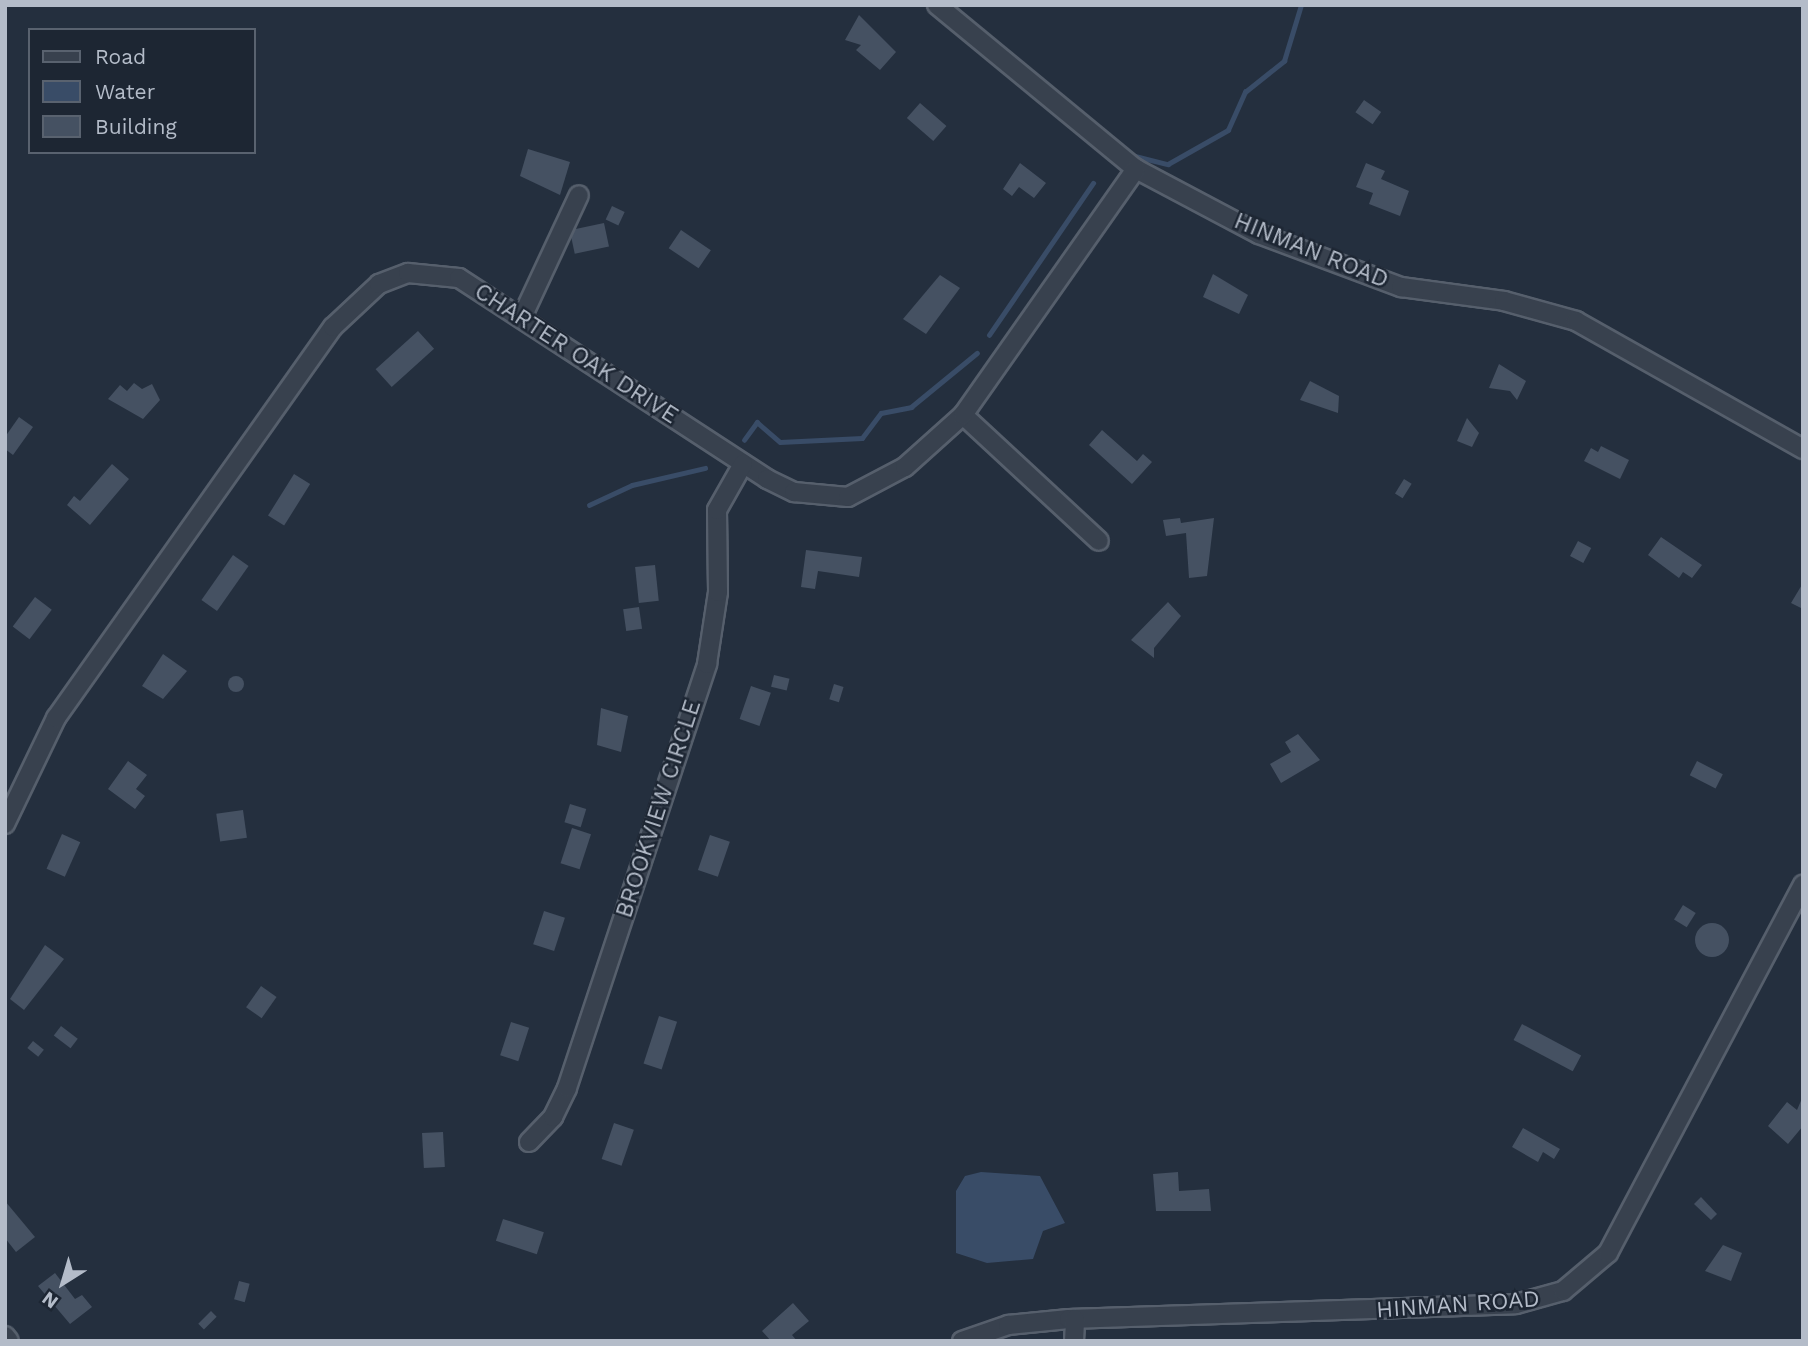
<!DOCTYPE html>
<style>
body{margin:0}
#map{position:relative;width:1808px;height:1346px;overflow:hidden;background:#242f3e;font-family:"Work Sans",sans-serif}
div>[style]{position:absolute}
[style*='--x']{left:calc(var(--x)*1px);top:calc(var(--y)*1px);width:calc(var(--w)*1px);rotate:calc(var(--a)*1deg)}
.water>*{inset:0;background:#394c67}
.stream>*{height:4.5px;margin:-2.25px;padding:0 2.25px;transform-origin:2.25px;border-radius:2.25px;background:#394c67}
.building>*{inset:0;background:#455162;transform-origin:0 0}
.round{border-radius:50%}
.roads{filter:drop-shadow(2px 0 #565f6c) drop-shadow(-2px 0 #565f6c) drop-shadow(0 2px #565f6c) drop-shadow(0 -2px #565f6c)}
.minor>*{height:18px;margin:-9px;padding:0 9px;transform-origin:9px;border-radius:9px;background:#38414e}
span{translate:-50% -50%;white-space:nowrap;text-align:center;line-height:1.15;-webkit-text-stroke:5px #1d2633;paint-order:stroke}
.street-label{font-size:23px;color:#b4bcc9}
.frame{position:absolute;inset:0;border:7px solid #b4bcc9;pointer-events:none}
.legend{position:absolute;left:28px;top:28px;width:228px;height:126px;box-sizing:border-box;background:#1d2633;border:2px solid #59626f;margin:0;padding:9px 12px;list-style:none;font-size:21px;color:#b4bcc9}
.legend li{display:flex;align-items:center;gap:14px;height:35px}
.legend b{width:35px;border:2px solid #59626f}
.north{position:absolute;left:28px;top:1248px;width:70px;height:70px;-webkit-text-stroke:5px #1d2633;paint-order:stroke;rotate:217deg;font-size:19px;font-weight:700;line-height:28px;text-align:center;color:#b4bcc9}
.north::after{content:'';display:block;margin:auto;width:24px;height:32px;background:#b4bcc9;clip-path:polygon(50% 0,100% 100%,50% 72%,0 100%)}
</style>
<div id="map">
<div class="water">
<i style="clip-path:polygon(981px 1172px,1040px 1176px,1065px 1223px,1043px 1231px,1033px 1259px,987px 1263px,956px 1253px,956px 1191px,965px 1176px)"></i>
</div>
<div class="stream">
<i style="--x:1135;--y:156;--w:34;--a:14"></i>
<i style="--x:1168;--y:164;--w:69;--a:-29.5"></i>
<i style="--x:1228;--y:130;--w:42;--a:-65.9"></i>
<i style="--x:1245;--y:92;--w:50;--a:-38.5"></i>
<i style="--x:1284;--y:61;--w:59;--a:-73.1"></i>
<i style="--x:989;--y:335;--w:184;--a:-55.6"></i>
<i style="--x:744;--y:440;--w:22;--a:-54"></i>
<i style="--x:757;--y:422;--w:30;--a:41"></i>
<i style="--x:780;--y:442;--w:82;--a:-2.8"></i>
<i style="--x:862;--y:438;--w:31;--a:-53"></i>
<i style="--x:881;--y:413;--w:31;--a:-11"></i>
<i style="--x:911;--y:407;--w:85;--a:-39.3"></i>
<i style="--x:589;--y:505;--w:47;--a:-24.9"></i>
<i style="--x:632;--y:485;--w:75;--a:-13.1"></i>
</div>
<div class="building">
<i style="clip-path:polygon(859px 15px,896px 52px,880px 70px,856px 50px,861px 45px,845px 40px)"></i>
<i style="left:1364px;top:100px;width:21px;height:15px;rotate:35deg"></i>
<i style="left:920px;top:103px;width:35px;height:20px;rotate:41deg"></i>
<i style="clip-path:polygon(528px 149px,570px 162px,560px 195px,520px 176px)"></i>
<i style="clip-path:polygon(1020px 163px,1046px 183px,1034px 198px,1019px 187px,1012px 196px,1003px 189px)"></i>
<i style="clip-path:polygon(1366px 163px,1385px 171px,1381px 179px,1409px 191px,1400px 216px,1369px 204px,1373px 193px,1356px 187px)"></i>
<i style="left:612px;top:206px;width:14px;height:15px;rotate:25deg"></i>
<i style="left:604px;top:223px;width:24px;height:35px;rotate:78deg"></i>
<i style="left:681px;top:230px;width:36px;height:22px;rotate:34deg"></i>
<i style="clip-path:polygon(1213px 274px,1248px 295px,1239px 314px,1203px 297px)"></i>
<i style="clip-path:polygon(940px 275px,960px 288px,926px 334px,903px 319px)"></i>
<i style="left:418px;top:331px;width:24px;height:57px;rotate:48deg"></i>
<i style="clip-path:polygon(1499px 364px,1526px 381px,1517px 400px,1510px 391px,1489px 388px)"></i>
<i style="clip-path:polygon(1310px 381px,1339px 396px,1338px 413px,1300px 400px)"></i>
<i style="clip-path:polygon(134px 383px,142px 389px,152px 384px,160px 400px,143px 419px,108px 399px,120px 385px,127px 391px)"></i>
<i style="clip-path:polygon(19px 417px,33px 427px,13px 455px,5px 449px,5px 437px)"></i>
<i style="clip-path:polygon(1467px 418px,1479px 433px,1472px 447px,1457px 441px)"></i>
<i style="clip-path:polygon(1102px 430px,1137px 461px,1143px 454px,1152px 462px,1132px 484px,1089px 445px)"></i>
<i style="clip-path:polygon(1601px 446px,1629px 460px,1620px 479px,1584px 461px,1591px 448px,1598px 452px)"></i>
<i style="clip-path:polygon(112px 464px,129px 479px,90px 525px,67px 505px,74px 496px,80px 501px)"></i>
<i style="left:294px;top:474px;width:19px;height:49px;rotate:32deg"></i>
<i style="left:1404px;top:479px;width:9px;height:17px;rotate:32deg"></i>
<i style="clip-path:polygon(1180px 518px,1181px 523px,1214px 518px,1207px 576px,1189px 578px,1186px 533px,1166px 536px,1163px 520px)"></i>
<i style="clip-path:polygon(1661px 537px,1702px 565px,1692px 578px,1683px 572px,1679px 578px,1648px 555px)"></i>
<i style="left:1578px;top:541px;width:15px;height:17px;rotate:28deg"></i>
<i style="clip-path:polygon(806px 550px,862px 557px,859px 577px,818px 571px,815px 589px,801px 587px)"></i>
<i style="left:233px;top:555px;width:19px;height:55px;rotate:35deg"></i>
<i style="left:655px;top:565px;width:36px;height:20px;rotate:84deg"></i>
<i style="clip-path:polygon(1803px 583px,1803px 609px,1791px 603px)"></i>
<i style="left:35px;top:597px;width:21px;height:37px;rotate:37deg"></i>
<i style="clip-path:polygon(1168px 602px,1181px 616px,1154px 648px,1154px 658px,1131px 640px)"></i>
<i style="left:639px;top:607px;width:22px;height:16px;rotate:82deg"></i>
<i style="clip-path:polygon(163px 654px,187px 671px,163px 699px,142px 686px)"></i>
<i style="left:774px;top:675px;width:16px;height:12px;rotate:14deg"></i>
<i class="round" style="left:228px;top:676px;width:16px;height:16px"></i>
<i style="left:834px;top:684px;width:10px;height:16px;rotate:17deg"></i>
<i style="left:751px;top:686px;width:21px;height:35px;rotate:19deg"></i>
<i style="clip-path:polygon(601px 708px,628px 716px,621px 752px,597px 745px)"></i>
<i style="clip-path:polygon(1298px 734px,1320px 760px,1281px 783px,1270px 764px,1291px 752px,1285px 742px)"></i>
<i style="clip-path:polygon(128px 761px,147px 775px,136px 789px,145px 796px,135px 809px,108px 789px)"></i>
<i style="left:1697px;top:761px;width:29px;height:16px;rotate:27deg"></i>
<i style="left:570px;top:804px;width:17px;height:19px;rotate:17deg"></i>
<i style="left:243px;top:810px;width:28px;height:27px;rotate:82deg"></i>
<i style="left:572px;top:828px;width:20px;height:37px;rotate:18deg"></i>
<i style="left:62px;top:834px;width:20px;height:38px;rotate:24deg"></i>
<i style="left:710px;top:835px;width:21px;height:37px;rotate:19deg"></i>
<i style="left:1683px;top:905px;width:15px;height:17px;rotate:32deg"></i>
<i style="left:544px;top:911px;width:22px;height:35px;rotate:18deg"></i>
<i class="round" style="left:1695px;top:923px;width:34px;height:34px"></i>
<i style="clip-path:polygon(45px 945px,64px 959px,24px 1010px,10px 999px)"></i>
<i style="left:261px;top:986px;width:19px;height:26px;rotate:35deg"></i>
<i style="left:659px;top:1016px;width:19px;height:50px;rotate:18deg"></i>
<i style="left:511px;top:1022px;width:19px;height:35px;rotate:18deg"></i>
<i style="left:1522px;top:1024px;width:67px;height:18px;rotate:28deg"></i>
<i style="left:61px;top:1026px;width:21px;height:12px;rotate:37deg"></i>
<i style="left:33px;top:1041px;width:14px;height:9px;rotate:39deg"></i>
<i style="clip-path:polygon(1803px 1096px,1803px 1126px,1788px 1144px,1768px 1126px,1787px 1102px,1797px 1110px)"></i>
<i style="left:614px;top:1123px;width:21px;height:38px;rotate:19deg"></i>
<i style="clip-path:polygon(1523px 1128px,1560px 1149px,1554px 1159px,1543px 1152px,1538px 1162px,1512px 1147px)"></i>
<i style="left:443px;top:1132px;width:35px;height:21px;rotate:87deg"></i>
<i style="clip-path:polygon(1178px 1172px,1179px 1191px,1209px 1189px,1211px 1211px,1156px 1211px,1153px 1174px)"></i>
<i style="clip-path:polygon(1701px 1197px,1717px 1214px,1711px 1220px,1694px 1204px)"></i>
<i style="clip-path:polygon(5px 1201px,35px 1237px,16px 1252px,5px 1238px)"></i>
<i style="left:503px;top:1219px;width:43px;height:23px;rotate:18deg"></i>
<i style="clip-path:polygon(1723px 1245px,1742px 1253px,1731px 1281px,1705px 1271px)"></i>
<i style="clip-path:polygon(55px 1273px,75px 1299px,82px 1295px,92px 1307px,70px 1324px,38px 1286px)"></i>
<i style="left:239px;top:1281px;width:11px;height:19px;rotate:15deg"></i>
<i style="clip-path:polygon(793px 1303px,809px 1321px,792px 1335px,797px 1341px,771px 1341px,762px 1331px)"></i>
<i style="left:211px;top:1311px;width:8px;height:18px;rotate:45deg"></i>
</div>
<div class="roads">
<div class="minor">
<i style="--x:937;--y:5;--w:258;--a:39.5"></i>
<i style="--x:1136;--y:169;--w:139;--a:27.9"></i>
<i style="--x:1259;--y:234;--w:152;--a:20.5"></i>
<i style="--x:1401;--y:287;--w:104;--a:7.7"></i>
<i style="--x:1504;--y:301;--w:75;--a:15.5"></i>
<i style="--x:1576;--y:321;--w:261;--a:29.4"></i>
<i style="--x:523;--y:315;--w:132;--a:-65"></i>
<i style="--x:963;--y:415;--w:185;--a:42.8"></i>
<i style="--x:5;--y:824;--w:118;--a:-64.3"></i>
<i style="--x:56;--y:718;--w:479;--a:-54.7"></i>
<i style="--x:333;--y:327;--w:63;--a:-43.1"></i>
<i style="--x:379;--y:284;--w:31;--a:-21"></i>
<i style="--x:408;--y:273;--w:51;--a:5.6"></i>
<i style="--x:459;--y:278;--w:368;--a:33.1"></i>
<i style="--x:767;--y:479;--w:30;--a:26"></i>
<i style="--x:794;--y:492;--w:54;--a:5.3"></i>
<i style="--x:848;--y:497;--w:64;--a:-27.8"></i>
<i style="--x:905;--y:467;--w:78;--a:-41.9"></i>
<i style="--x:963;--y:415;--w:301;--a:-54.9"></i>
<i style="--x:529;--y:1142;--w:35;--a:-46"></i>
<i style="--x:553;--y:1117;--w:32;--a:-64"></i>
<i style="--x:567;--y:1088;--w:447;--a:-71.7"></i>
<i style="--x:707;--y:664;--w:73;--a:-81.3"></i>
<i style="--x:718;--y:592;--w:82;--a:-90.7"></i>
<i style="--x:717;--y:510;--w:53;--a:-60.5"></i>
<i style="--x:5;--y:1336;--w:6;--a:51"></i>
<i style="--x:962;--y:1341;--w:49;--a:-19.2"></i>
<i style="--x:1008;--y:1325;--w:61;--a:-5.6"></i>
<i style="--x:1069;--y:1319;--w:447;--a:-1.9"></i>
<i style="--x:1516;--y:1304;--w:49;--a:-15.5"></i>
<i style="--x:1563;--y:1291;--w:59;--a:-40.2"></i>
<i style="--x:1608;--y:1253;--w:417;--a:-62.1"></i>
<i style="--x:1074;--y:1341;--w:22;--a:-87"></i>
</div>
</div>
<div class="street-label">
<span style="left:1311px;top:251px;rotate:22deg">HINMAN ROAD</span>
<span style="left:576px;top:354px;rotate:33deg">CHARTER OAK DRIVE</span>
<span style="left:659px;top:809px;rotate:-72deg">BROOKVIEW CIRCLE</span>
<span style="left:1458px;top:1305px;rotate:-4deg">HINMAN ROAD</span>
</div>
<div class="frame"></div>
<ul class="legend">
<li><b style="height:9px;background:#38414e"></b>Road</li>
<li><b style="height:19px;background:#394c67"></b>Water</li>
<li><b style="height:19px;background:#455162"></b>Building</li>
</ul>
<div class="north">N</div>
</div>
